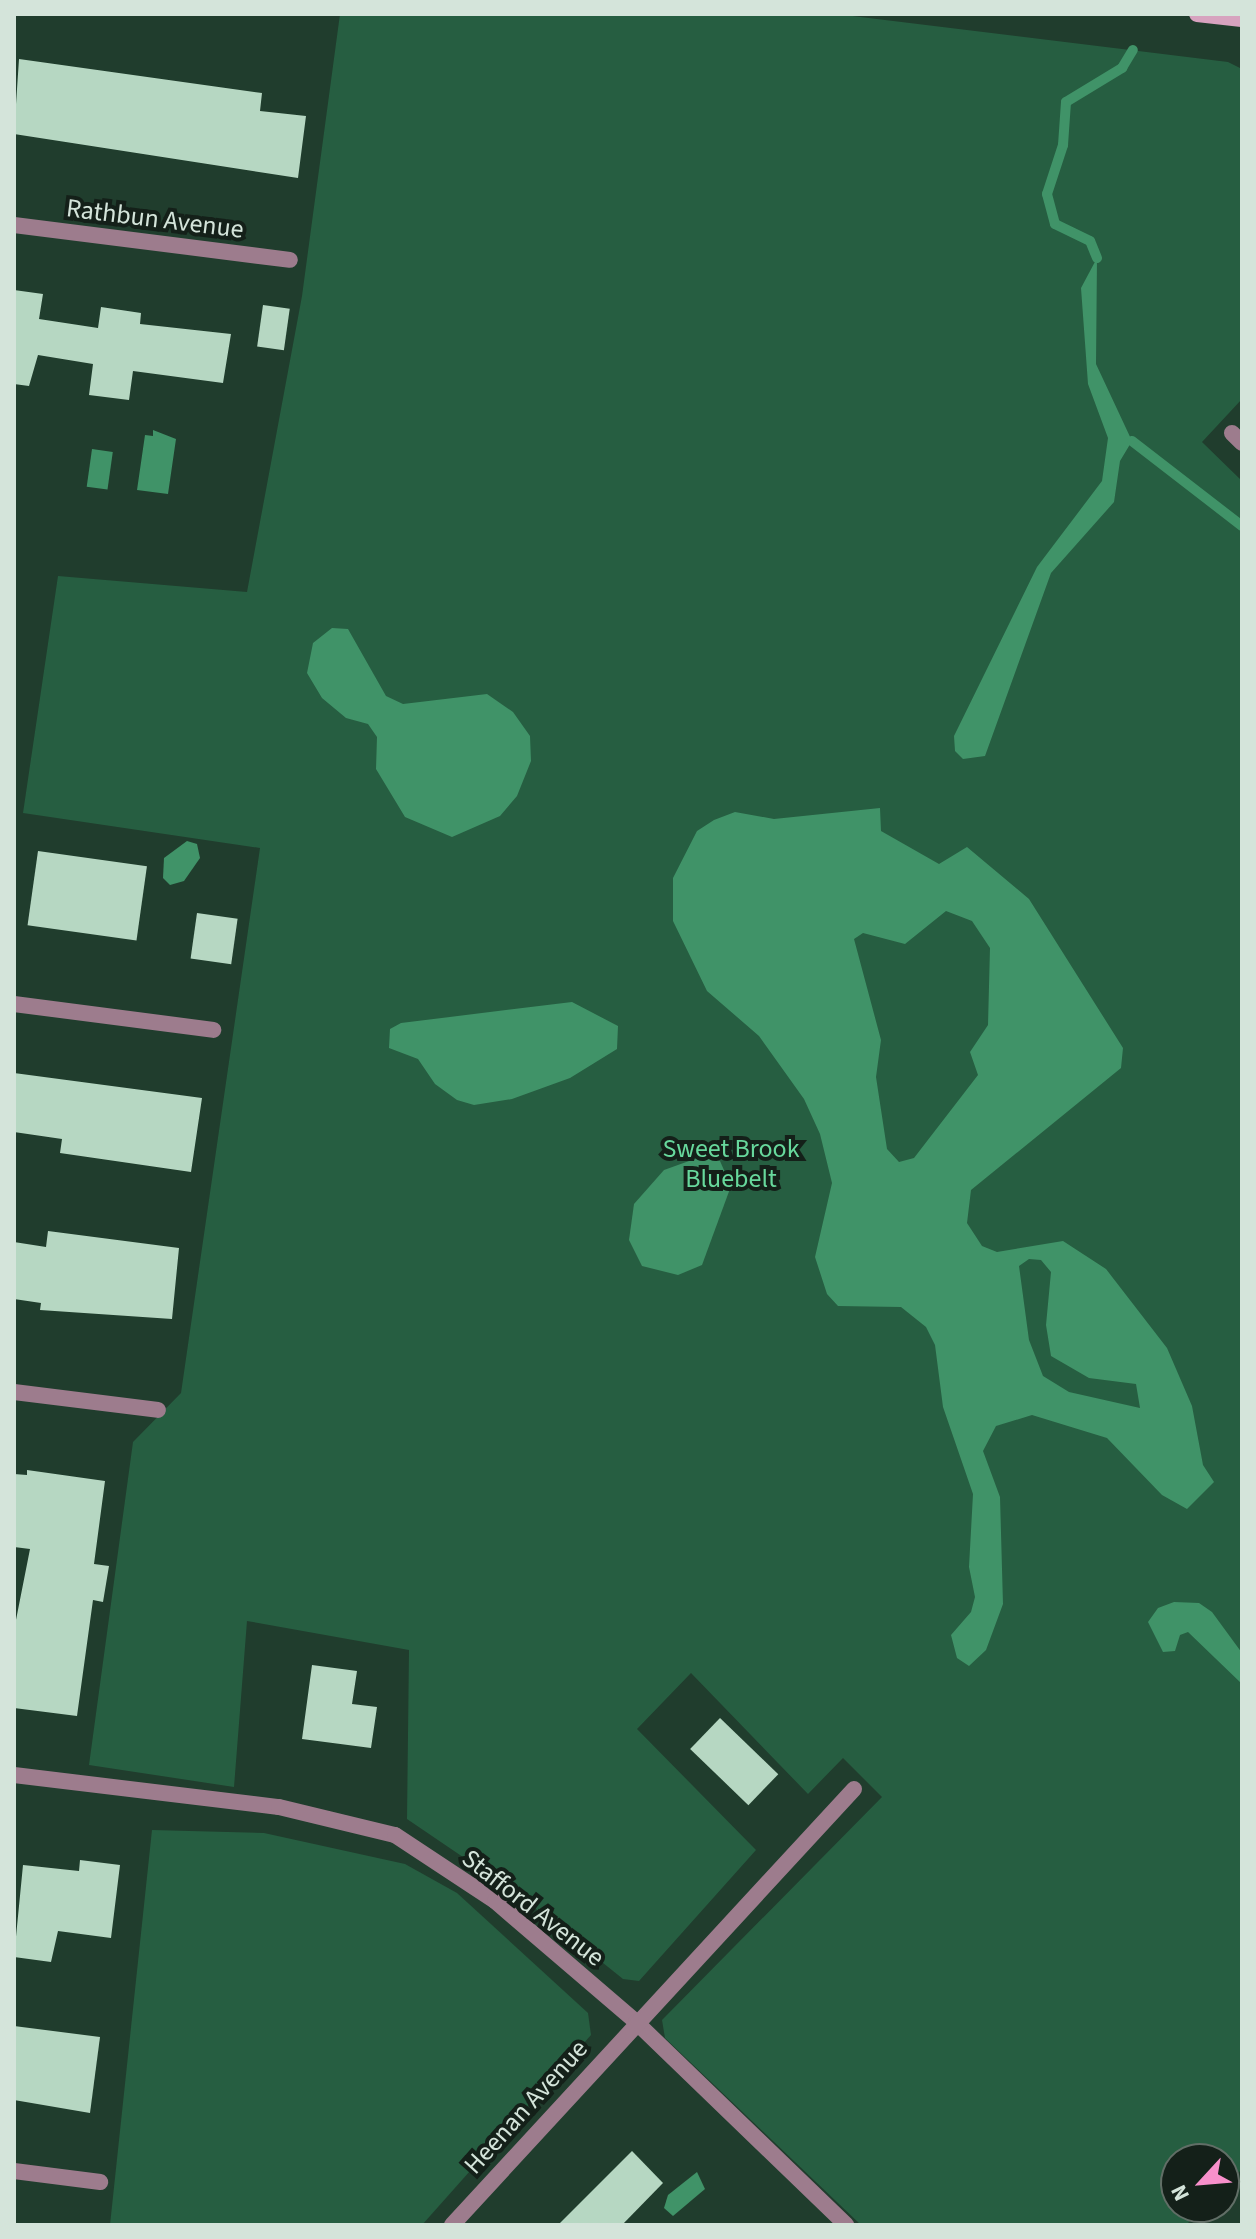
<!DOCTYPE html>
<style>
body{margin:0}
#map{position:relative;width:1256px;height:2239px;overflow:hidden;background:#203d2d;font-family:"Source Sans 3",sans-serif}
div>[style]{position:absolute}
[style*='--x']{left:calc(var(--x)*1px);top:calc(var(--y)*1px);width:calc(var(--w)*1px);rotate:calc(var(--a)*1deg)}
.green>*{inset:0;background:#265e41}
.water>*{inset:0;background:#409368;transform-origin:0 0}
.stream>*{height:10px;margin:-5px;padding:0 5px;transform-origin:5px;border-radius:5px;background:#409368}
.building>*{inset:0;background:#b6d7c2;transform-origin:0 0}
.minor>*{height:16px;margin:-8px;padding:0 8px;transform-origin:8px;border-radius:8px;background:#9d7c8d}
.secondary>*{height:16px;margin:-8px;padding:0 8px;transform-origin:8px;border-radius:8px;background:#d7a3bf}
span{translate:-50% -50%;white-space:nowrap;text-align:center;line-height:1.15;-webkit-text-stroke:8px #142019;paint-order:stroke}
.street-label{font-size:26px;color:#d4e4da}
.park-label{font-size:26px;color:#67d89c}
.frame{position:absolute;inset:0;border:16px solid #d4e4da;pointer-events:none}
.north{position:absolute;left:1160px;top:2143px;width:80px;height:80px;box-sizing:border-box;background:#142019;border:2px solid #616e66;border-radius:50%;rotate:244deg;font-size:22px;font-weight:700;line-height:32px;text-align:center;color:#d4e4da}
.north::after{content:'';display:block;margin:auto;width:28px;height:36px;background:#f890cb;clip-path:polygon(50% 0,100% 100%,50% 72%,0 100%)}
</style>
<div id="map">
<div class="green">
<i style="clip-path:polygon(340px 14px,836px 14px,1228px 62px,1242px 69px,1242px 399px,1202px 442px,1242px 481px,1242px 2169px,1224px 2187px,1224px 2159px,1176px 2159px,1176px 2207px,1204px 2207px,1186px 2225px,861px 2225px,665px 2038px,662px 2020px,882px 1797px,843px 1758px,808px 1794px,691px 1673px,637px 1729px,756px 1850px,639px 1981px,623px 1979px,516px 1893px,407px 1819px,409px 1650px,247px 1621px,234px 1787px,89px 1765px,133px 1442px,181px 1393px,260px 848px,23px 813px,58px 576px,247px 592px,302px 296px)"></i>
<i style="clip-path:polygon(152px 1830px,264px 1833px,405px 1864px,457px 1893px,588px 2013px,591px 2035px,422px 2225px,110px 2225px)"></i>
</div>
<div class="water">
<i style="clip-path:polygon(1097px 258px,1096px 364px,1132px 441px,1120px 461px,1114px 502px,1051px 573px,985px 756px,963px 759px,955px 751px,954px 736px,1037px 567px,1102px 481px,1108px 438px,1088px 384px,1081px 288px)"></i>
<i style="clip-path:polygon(153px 430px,176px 439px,168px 494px,137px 490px,145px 435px,153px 436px)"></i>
<i style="left:92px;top:449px;width:21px;height:38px;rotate:8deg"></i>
<i style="clip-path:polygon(332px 628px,348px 629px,386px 696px,403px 704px,487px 694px,513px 712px,530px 736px,531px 761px,517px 796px,500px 816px,452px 837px,405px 817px,376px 769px,377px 737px,368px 724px,346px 718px,322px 698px,307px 673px,313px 643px)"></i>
<i style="clip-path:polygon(evenodd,880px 808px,881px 831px,939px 864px,967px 847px,1029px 899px,1123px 1048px,1121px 1068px,971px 1190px,967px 1223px,982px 1246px,997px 1252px,1063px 1241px,1106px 1269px,1167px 1348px,1192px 1406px,1203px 1465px,1214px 1482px,1187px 1509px,1162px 1495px,1107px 1438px,1032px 1415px,996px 1426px,983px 1451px,1000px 1497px,1003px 1604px,986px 1650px,969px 1666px,957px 1658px,951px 1635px,971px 1612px,975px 1597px,969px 1567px,973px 1494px,943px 1407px,935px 1345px,926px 1327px,901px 1307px,838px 1306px,827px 1294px,815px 1257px,832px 1183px,820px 1134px,804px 1099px,759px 1036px,707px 991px,673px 921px,673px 878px,697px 831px,714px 820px,735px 812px,774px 819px,880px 808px,946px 911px,972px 921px,990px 948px,988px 1025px,970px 1052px,978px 1075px,914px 1158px,899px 1162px,887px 1149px,876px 1077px,881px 1040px,854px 939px,863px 933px,905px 944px,946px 911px,880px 808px,1029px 1259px,1041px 1260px,1051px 1272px,1046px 1325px,1051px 1356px,1089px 1378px,1136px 1384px,1140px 1408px,1069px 1392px,1043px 1376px,1029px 1340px,1019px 1266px,1029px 1259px)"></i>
<i style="clip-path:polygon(187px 841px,197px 844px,200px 858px,184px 881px,170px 885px,163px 878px,164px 858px)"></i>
<i style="clip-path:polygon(572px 1002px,618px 1026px,617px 1049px,570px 1078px,512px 1099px,474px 1105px,457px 1100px,435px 1084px,418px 1059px,389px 1048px,390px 1029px,401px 1023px)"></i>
<i style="clip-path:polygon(703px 1156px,720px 1161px,731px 1186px,702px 1265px,678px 1275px,642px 1266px,629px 1240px,634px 1204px,664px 1170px)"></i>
<i style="clip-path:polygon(1174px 1602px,1199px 1603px,1212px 1612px,1242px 1653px,1242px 1684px,1188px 1632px,1180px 1635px,1175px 1651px,1163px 1652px,1148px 1622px,1158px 1608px)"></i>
<i style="clip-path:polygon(697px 2172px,705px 2189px,673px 2216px,664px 2208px,668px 2195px)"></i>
</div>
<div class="stream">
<i style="--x:1097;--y:258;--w:18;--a:-112"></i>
<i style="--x:1090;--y:241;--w:39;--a:-154"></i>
<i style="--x:1055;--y:224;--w:31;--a:-105"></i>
<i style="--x:1047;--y:194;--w:52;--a:-71.9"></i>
<i style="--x:1063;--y:145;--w:43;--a:-86"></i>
<i style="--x:1066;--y:102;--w:66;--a:-31.3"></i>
<i style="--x:1122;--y:68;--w:21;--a:-59"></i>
<i style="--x:1132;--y:441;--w:139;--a:37.7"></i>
</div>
<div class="building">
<i style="clip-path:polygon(19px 59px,262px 93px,260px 111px,306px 116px,298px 178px,14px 134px)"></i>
<i style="clip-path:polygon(14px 290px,43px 294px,39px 319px,98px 328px,101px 307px,141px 313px,140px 324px,231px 334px,223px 383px,133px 371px,129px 400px,89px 395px,93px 364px,38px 355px,29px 386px,14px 384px)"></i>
<i style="left:263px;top:305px;width:27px;height:42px;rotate:8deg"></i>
<i style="left:38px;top:851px;width:110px;height:75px;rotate:8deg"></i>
<i style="left:197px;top:913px;width:41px;height:46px;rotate:8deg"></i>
<i style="clip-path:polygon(14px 1073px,202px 1098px,191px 1172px,60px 1153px,62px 1139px,14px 1132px)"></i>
<i style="clip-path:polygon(48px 1231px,179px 1248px,172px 1319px,40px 1310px,41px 1303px,14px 1299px,14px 1242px,46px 1247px)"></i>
<i style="clip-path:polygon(27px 1470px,105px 1481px,94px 1564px,109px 1566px,103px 1602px,93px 1600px,77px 1716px,14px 1708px,14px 1630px,30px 1549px,14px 1547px,14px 1474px,27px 1475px)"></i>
<i style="clip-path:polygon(312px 1665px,357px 1671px,352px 1704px,377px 1707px,371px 1748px,302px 1739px)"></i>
<i style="left:720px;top:1718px;width:81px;height:43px;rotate:44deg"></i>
<i style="clip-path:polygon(80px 1860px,120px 1865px,111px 1938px,58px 1931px,51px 1962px,14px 1957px,23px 1865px,79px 1871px)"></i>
<i style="clip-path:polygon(14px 2026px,100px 2037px,90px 2113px,14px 2100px)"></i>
<i style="clip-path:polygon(632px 2151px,663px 2183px,622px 2225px,558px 2225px)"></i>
</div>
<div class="minor">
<i style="--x:14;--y:225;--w:278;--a:7.2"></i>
<i style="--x:1232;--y:433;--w:14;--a:45"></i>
<i style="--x:14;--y:1004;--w:201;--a:7.4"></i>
<i style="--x:14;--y:1392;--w:145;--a:7.1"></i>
<i style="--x:14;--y:1775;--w:267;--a:6.9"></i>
<i style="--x:279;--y:1807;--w:119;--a:13.6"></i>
<i style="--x:395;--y:1835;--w:120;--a:33.4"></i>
<i style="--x:495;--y:1901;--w:186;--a:40.6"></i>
<i style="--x:636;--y:2022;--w:292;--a:44"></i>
<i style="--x:14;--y:2171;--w:87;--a:7.3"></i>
<i style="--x:452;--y:2225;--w:593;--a:-47.32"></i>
</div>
<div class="secondary">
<i style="--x:1197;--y:14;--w:45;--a:6.3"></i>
</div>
<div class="street-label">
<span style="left:155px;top:219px;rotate:7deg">Rathbun Avenue</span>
<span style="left:533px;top:1908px;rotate:38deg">Stafford Avenue</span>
<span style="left:526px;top:2107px;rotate:-48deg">Heenan Avenue</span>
</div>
<div class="park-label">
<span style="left:731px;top:1164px">Sweet Brook<br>Bluebelt</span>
</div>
<div class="frame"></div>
<div class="north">N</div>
</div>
